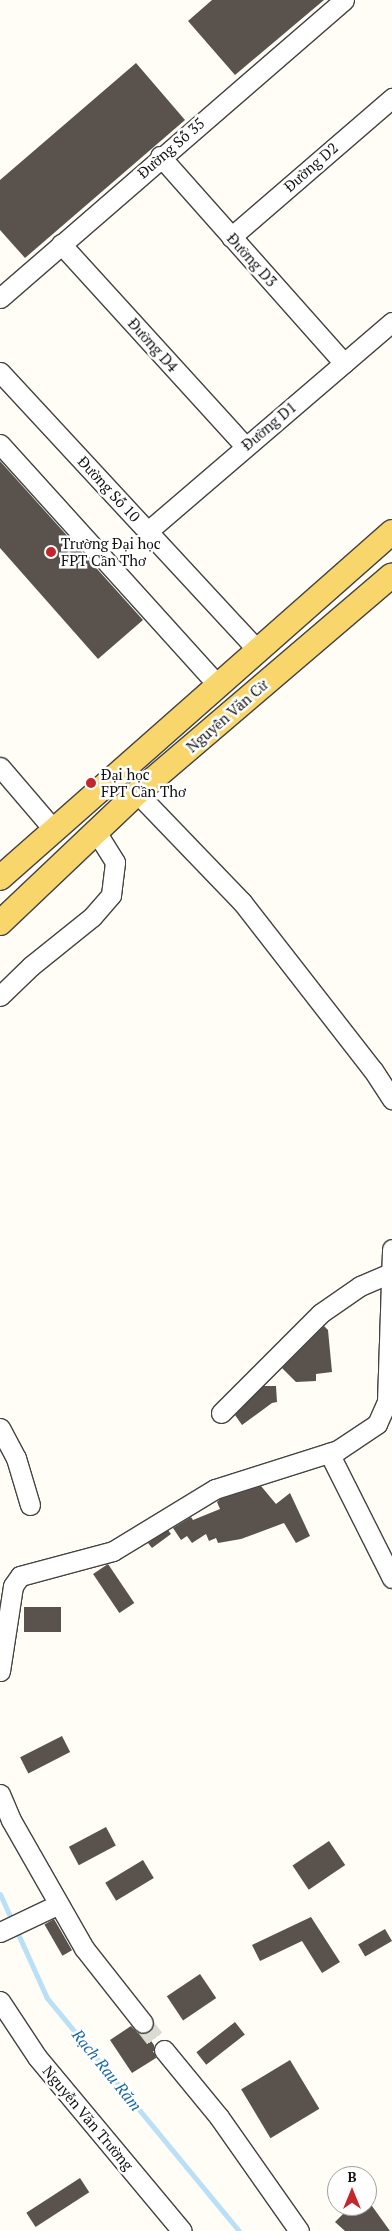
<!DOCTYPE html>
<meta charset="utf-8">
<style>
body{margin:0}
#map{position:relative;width:392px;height:2231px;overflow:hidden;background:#fffdf5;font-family:"PT Serif",serif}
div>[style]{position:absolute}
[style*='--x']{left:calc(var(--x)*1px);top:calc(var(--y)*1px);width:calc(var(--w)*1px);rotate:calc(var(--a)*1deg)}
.stream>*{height:5px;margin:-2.5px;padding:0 2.5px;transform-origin:2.5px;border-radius:2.5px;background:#b9e0f7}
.building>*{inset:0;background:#5a524d;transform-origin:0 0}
.minor-tunnel>*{height:19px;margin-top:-9.5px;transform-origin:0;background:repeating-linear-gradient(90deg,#dbdad3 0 19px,transparent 0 28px)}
.roads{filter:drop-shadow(1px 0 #444) drop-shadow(-1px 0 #444) drop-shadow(0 1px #444) drop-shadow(0 -1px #444)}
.minor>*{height:19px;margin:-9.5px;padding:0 9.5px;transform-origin:9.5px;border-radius:9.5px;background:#fff}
.major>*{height:24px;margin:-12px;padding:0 12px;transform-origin:12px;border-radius:12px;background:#f9d66b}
.dots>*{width:14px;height:14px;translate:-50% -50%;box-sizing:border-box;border:2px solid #fff;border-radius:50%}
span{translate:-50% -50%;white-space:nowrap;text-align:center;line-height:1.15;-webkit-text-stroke:5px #fff;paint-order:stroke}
.street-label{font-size:15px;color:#111}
.poi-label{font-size:15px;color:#111}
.left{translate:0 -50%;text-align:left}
.water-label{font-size:16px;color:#1768a6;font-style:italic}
.north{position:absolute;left:327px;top:2166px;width:50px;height:50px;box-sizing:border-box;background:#fff;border:1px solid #a0a0a0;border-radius:50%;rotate:0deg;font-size:14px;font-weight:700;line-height:20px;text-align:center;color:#111}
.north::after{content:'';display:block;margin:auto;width:18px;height:22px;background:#c4262e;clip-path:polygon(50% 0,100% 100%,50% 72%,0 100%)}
</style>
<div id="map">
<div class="stream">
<i style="--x:0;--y:1894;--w:114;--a:65.7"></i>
<i style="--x:47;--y:1998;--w:302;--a:50.5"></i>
</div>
<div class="building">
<i style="clip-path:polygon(212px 0,324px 0,235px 75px,188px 21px)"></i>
<i style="clip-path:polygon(136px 63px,185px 120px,25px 258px,0 230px,0 180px)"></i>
<i style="clip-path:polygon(0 461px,143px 620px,98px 659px,0 548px)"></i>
<i style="clip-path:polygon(324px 1326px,328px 1330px,332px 1372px,316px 1374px,316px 1381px,296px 1382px,282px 1368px)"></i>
<i style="clip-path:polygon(263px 1386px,276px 1386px,277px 1402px,272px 1403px,242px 1425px,235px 1415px)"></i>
<i style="clip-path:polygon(261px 1486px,276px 1504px,290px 1493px,310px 1536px,296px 1543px,284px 1523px,241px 1539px,218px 1543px,216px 1538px,209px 1541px,206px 1534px,192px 1543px,187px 1536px,181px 1540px,173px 1528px,191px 1517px,193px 1520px,220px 1509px,217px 1502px,220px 1499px)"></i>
<i style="clip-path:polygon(168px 1530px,171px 1534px,152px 1548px,148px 1543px)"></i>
<i style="left:108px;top:1564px;width:47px;height:18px;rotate:56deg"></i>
<i style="left:24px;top:1607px;width:37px;height:25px"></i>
<i style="left:62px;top:1736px;width:18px;height:47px;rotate:63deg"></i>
<i style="left:106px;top:1827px;width:21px;height:42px;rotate:62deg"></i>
<i style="left:329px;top:1841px;width:29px;height:44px;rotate:56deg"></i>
<i style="left:143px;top:1860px;width:21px;height:44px;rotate:59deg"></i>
<i style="clip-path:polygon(311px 1917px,340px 1962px,322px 1973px,302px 1941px,260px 1961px,252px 1945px)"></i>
<i style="left:54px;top:1919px;width:36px;height:11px;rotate:60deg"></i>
<i style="left:385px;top:1929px;width:14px;height:31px;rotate:60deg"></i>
<i style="left:200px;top:1974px;width:29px;height:40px;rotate:56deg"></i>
<i style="left:235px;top:2022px;width:16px;height:49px;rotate:52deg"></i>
<i style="clip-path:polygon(131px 2026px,138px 2033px,146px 2034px,154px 2045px,156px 2058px,132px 2073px,110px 2040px)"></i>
<i style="left:290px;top:2060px;width:57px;height:57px;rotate:59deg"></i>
<i style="left:80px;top:2178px;width:17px;height:64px;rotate:57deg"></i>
<i style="clip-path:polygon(351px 2206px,372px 2206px,390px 2231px,345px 2231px,335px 2222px)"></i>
</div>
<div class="minor-tunnel">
<i style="--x:143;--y:2023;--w:34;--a:52"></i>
</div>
<div class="roads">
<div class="minor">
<i style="--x:160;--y:156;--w:277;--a:48.4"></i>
<i style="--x:231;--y:237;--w:213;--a:-40.8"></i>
<i style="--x:61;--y:244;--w:273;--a:47.7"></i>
<i style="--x:0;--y:298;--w:455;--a:-40.9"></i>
<i style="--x:0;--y:372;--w:380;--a:47.2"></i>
<i style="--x:0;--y:444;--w:326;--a:47.9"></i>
<i style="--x:148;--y:531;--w:321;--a:-40.6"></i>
<i style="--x:0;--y:767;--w:83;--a:49.4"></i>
<i style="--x:137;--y:793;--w:151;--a:46.1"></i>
<i style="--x:242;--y:902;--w:213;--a:52.1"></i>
<i style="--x:373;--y:1070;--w:35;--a:57"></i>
<i style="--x:0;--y:996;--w:43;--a:-44.1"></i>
<i style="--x:31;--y:966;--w:78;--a:-38.8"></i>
<i style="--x:92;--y:917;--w:29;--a:-49"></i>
<i style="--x:111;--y:895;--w:33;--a:-83"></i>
<i style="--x:115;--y:862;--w:36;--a:-122"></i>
<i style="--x:221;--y:1413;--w:141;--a:-45"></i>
<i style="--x:321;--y:1313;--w:47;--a:-34.7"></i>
<i style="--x:360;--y:1286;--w:33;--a:-23"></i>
<i style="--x:0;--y:1428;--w:34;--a:62"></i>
<i style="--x:16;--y:1458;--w:49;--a:73.4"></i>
<i style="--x:329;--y:1453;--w:140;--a:63.3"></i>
<i style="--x:0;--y:1671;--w:86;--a:-81.3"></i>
<i style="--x:13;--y:1586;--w:12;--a:-55"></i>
<i style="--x:20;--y:1576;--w:96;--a:-15"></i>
<i style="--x:113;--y:1551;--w:119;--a:-31.3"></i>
<i style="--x:215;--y:1489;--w:129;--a:-17.6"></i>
<i style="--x:338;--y:1450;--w:47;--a:-33.7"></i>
<i style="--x:377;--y:1424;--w:24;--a:-66"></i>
<i style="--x:387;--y:1402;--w:153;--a:-88.1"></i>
<i style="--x:0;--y:1794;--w:28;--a:67"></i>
<i style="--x:11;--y:1820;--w:147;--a:60.3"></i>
<i style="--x:84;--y:1948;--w:95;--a:51.8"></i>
<i style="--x:0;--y:1932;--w:65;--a:-25.4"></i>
<i style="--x:0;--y:2001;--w:67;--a:56.5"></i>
<i style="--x:37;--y:2057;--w:226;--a:50.2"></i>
<i style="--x:164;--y:2050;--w:87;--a:50.6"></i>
<i style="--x:219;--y:2117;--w:139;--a:54.9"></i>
</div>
<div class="major">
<i style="--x:0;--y:878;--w:523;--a:-41.43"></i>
<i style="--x:0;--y:923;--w:189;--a:-43.5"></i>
<i style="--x:137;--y:793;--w:335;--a:-40.5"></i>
</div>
</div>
<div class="dots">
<i style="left:51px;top:552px;background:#c4262e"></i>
<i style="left:91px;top:783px;background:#c4262e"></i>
</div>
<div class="street-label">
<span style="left:171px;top:148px;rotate:-41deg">Đường Số 35</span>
<span style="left:311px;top:167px;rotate:-41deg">Đường D2</span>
<span style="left:252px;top:260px;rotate:48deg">Đường D3</span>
<span style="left:153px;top:345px;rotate:48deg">Đường D4</span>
<span style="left:269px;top:426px;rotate:-40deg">Đường D1</span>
<span style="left:109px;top:489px;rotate:47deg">Đường Số 10</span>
<span style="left:227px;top:716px;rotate:-41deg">Nguyễn Văn Cừ</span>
<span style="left:88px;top:2118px;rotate:50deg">Nguyễn Văn Trường</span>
</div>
<div class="poi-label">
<span class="left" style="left:61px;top:552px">Trường Đại học<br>FPT Cần Thơ</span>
<span class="left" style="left:101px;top:783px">Đại học<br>FPT Cần Thơ</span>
</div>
<div class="water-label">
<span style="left:107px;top:2070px;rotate:51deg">Rạch Rau Răm</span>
</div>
<div class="north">B</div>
</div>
